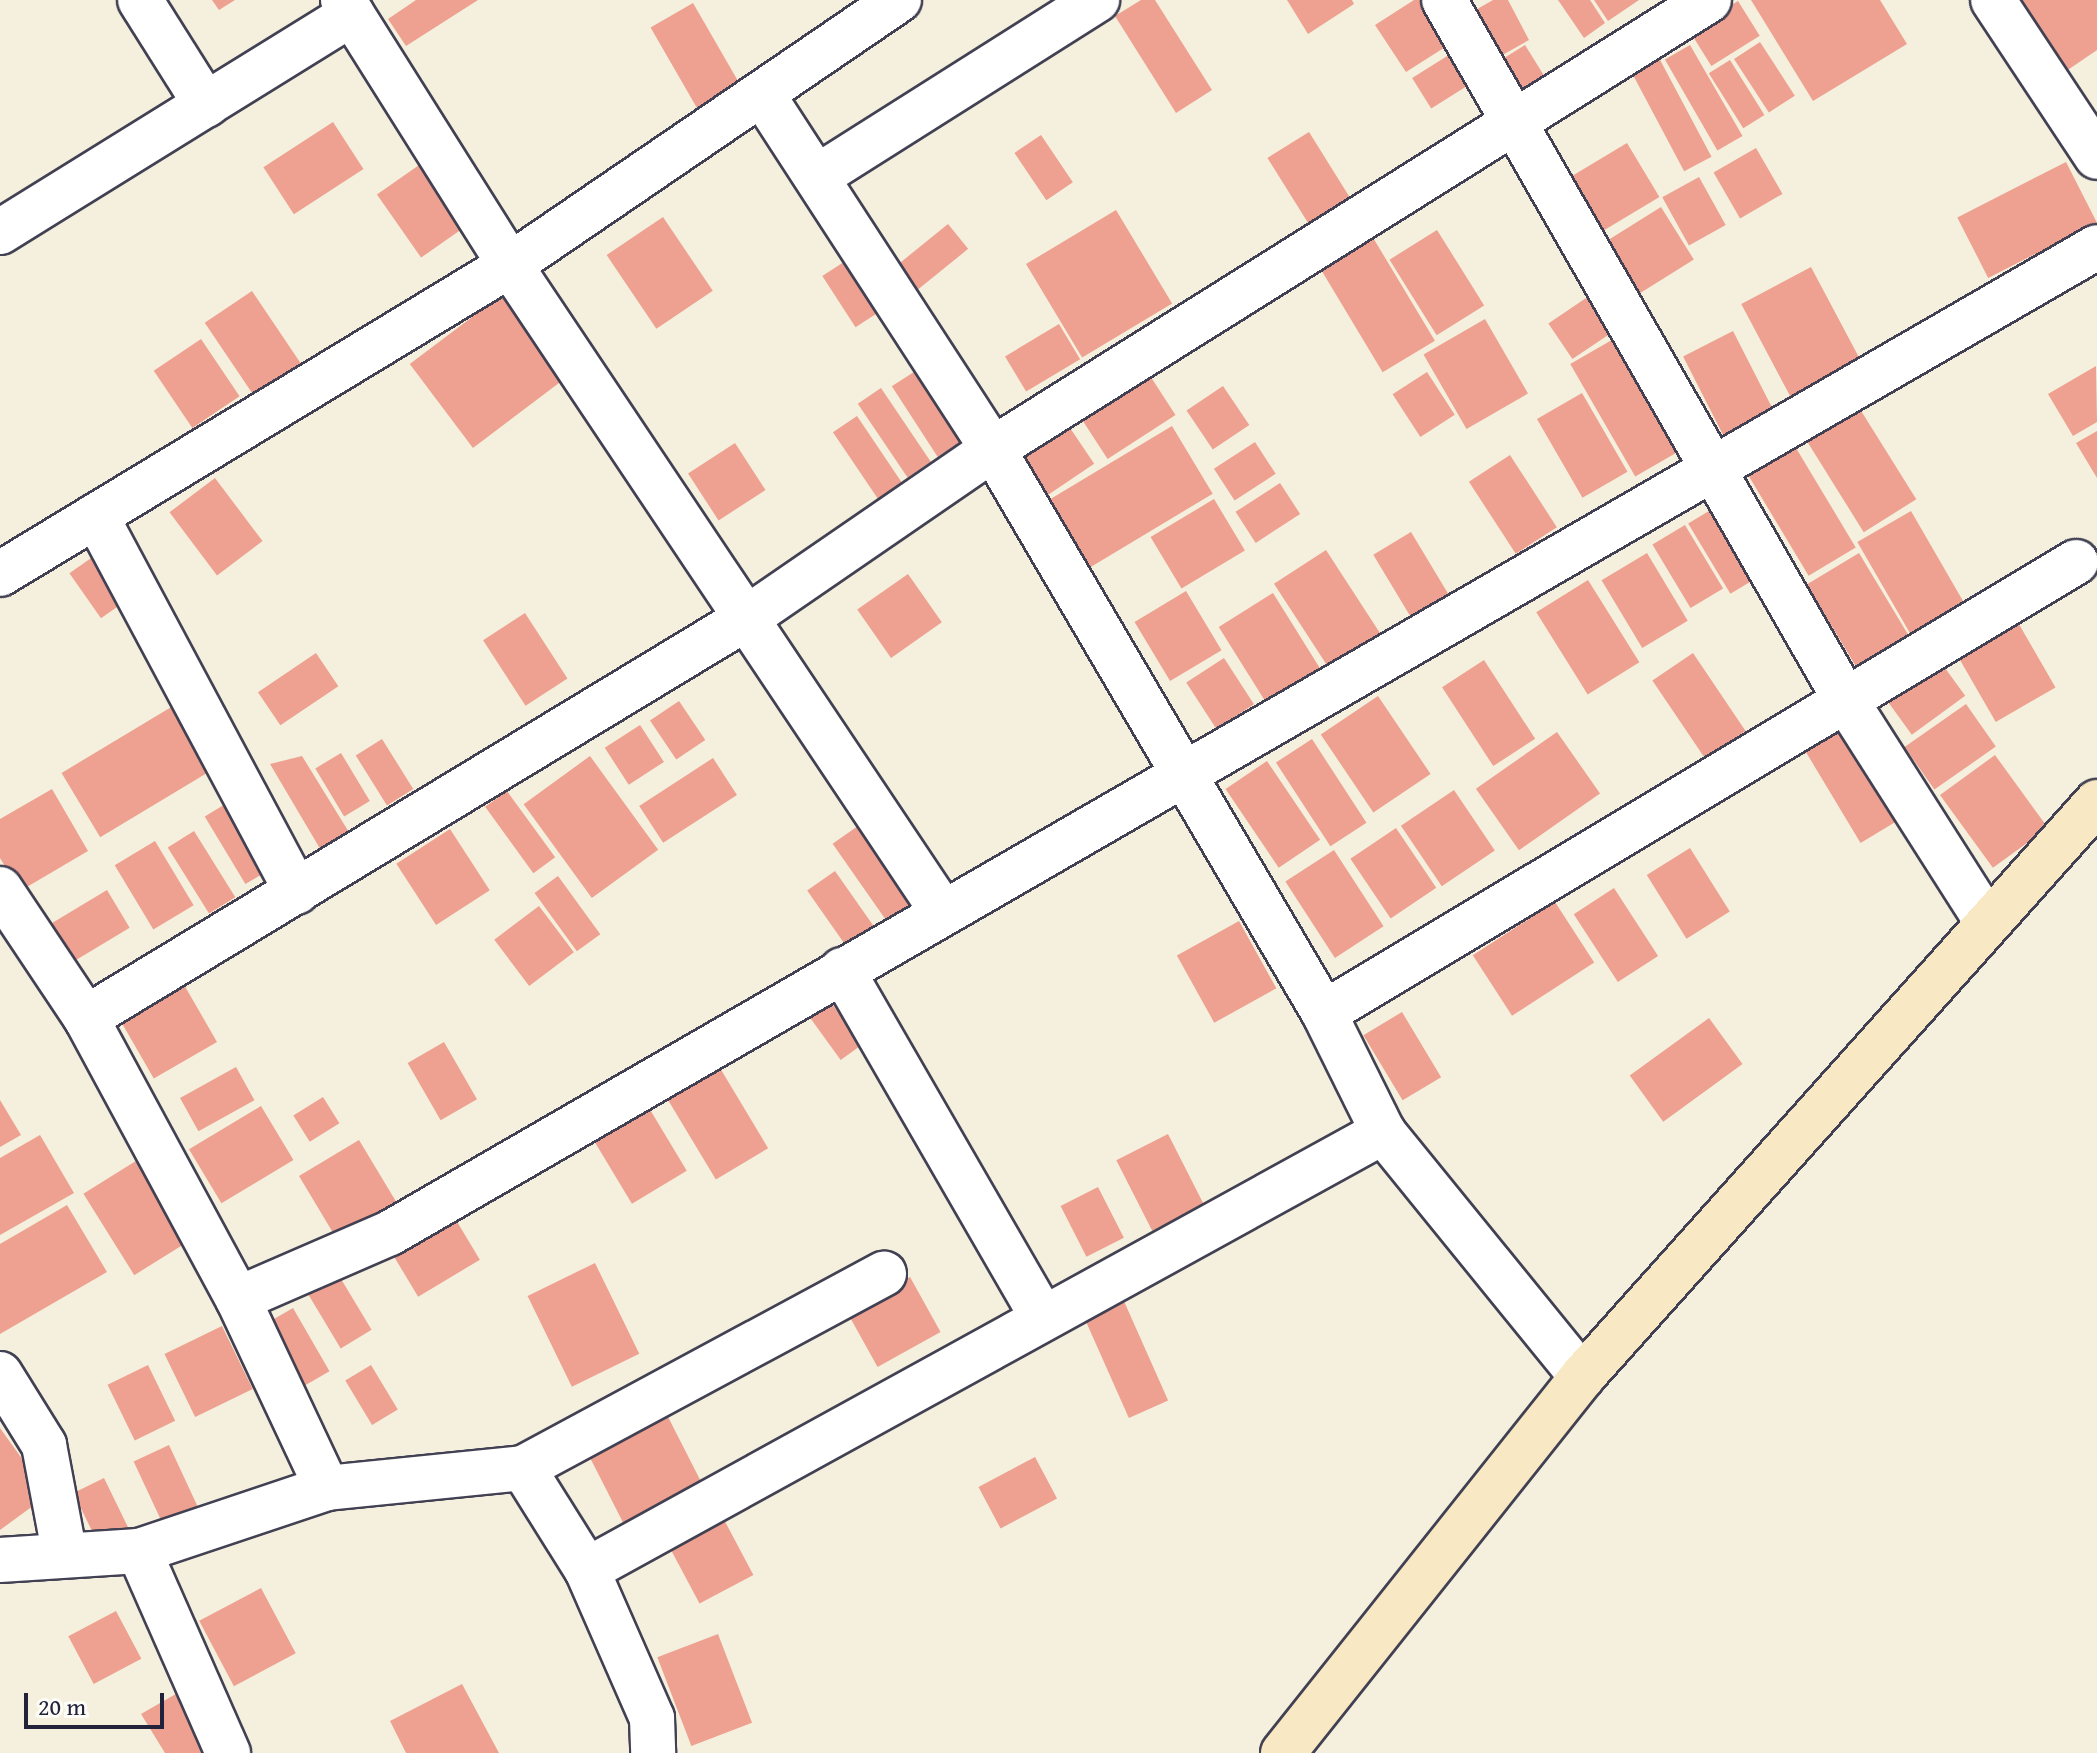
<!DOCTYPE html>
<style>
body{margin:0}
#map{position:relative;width:2097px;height:1753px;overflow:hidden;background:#f4f0dd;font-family:"Gentium Book Plus",serif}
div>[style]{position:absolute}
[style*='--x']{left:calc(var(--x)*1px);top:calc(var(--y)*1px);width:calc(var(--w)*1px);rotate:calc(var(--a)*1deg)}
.building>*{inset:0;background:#eea190;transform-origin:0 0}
.roads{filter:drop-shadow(2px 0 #424153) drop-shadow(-2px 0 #424153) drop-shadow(0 2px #424153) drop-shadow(0 -2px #424153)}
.street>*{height:44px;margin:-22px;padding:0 22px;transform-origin:22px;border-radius:22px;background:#fff}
.secondary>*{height:44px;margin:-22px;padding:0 22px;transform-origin:22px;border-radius:22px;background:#f8e8c3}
span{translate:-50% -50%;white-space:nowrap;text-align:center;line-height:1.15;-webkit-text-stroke:7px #fdfcf7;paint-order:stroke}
.scale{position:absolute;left:24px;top:1693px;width:140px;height:36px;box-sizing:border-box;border:4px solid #22223b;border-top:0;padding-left:10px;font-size:24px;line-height:28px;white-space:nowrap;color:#22223b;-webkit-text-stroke:6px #fdfcf7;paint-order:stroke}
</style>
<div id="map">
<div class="building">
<i style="clip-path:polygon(212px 0,235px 0,219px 10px)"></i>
<i style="clip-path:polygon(416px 0,478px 0,406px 46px,388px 19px)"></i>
<i style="clip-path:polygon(1141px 0,1155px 0,1212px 90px,1176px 113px,1115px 16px)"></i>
<i style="clip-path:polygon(1287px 0,1352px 0,1354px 4px,1308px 34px)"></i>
<i style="clip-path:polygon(1414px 0,1422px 0,1450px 44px,1406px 72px,1375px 25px)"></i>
<i style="clip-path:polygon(1493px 0,1508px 0,1529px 40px,1483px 66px,1458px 20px)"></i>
<i style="clip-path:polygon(1558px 0,1590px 0,1605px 23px,1584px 38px)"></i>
<i style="clip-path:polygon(1594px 0,1639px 0,1608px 21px)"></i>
<i style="clip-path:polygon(1751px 0,1880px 0,1907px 44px,1813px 101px)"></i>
<i style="clip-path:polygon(2009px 0,2097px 0,2097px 50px,2059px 76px)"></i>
<i style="left:1738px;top:1px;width:41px;height:57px;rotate:58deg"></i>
<i style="left:693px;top:3px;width:105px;height:49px;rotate:60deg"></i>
<i style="left:1760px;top:42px;width:64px;height:31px;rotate:57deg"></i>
<i style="left:1525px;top:45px;width:40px;height:45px;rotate:58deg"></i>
<i style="left:1690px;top:45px;width:105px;height:29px;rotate:60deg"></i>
<i style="left:1452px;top:53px;width:36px;height:47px;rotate:58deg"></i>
<i style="left:1658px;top:56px;width:114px;height:31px;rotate:62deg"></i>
<i style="left:1730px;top:60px;width:65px;height:25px;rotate:58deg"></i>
<i style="left:333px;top:122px;width:56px;height:83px;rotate:57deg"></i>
<i style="left:1309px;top:132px;width:78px;height:49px;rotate:58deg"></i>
<i style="left:1041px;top:135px;width:57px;height:32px;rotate:56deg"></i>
<i style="left:1627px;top:143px;width:63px;height:70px;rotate:59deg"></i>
<i style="left:1756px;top:148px;width:53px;height:49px;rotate:60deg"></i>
<i style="left:2066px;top:162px;width:68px;height:122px;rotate:63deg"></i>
<i style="left:422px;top:163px;width:77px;height:55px;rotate:55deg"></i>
<i style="left:1699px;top:177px;width:55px;height:42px;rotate:61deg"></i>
<i style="left:1661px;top:207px;width:62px;height:74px;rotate:58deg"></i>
<i style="left:1116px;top:210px;width:109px;height:105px;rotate:59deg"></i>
<i style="left:663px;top:217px;width:89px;height:68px;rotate:56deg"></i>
<i style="left:948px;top:224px;width:32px;height:65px;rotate:51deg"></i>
<i style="left:1437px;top:230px;width:89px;height:56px;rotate:58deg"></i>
<i style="left:1369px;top:231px;width:128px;height:61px;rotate:59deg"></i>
<i style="left:850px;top:258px;width:61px;height:33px;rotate:57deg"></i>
<i style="left:1811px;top:267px;width:114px;height:79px;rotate:62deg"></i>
<i style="left:508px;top:290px;width:105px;height:123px;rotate:53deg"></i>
<i style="left:252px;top:291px;width:91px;height:57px;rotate:56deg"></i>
<i style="left:1589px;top:296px;width:43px;height:49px;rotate:56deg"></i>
<i style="left:1485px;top:319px;width:86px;height:71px;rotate:60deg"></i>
<i style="left:1059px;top:324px;width:41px;height:63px;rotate:59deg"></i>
<i style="left:1733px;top:331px;width:98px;height:56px;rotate:63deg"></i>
<i style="left:1617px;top:337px;width:130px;height:54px;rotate:60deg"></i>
<i style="left:201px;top:339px;width:69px;height:57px;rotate:56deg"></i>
<i style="clip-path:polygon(2096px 366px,2097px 422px,2073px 436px,2048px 394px)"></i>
<i style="left:1145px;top:368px;width:56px;height:81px;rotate:57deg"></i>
<i style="left:917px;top:370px;width:84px;height:30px;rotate:57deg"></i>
<i style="left:1427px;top:372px;width:51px;height:41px;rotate:57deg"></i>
<i style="left:1223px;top:386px;width:47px;height:44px;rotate:56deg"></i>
<i style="left:881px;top:388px;width:89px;height:28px;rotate:56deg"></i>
<i style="left:1582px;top:393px;width:91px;height:52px;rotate:60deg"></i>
<i style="left:1858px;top:406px;width:110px;height:62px;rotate:58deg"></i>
<i style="left:857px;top:416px;width:81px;height:29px;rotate:56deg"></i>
<i style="left:1064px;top:419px;width:54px;height:63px;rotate:56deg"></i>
<i style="left:1172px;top:426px;width:79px;height:151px;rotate:59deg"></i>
<i style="clip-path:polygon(2097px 431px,2097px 478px,2076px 443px)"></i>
<i style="left:1255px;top:442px;width:38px;height:49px;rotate:57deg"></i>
<i style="left:735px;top:443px;width:56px;height:56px;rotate:57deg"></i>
<i style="left:1796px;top:448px;width:116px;height:55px;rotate:59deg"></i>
<i style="left:1510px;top:455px;width:86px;height:49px;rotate:57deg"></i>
<i style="left:215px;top:478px;width:79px;height:57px;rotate:53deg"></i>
<i style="left:1280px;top:483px;width:37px;height:53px;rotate:57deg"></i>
<i style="left:1214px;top:499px;width:60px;height:74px;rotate:59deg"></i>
<i style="left:1719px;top:505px;width:82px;height:36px;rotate:59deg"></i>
<i style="left:1911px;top:511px;width:113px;height:62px;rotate:60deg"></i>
<i style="left:1685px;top:525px;width:74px;height:38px;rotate:59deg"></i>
<i style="left:1411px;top:532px;width:85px;height:44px;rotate:59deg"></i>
<i style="left:1326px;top:550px;width:105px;height:62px;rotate:57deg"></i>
<i style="left:1647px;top:553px;width:79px;height:53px;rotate:59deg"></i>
<i style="left:1859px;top:553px;width:99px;height:61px;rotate:59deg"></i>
<i style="left:94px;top:556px;width:55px;height:30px;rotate:55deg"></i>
<i style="left:908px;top:574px;width:59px;height:62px;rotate:55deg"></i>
<i style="left:1588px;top:580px;width:97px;height:61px;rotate:58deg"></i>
<i style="left:1186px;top:591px;width:69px;height:60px;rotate:59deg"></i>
<i style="left:1273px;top:593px;width:91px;height:64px;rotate:58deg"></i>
<i style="left:525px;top:613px;width:78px;height:50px;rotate:57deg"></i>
<i style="left:2016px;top:619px;width:79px;height:69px;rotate:60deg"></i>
<i style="left:316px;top:653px;width:40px;height:70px;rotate:56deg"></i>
<i style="left:1693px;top:653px;width:94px;height:49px;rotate:56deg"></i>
<i style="left:1937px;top:657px;width:48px;height:66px;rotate:54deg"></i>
<i style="left:1224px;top:658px;width:55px;height:45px;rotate:57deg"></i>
<i style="left:1484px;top:660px;width:94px;height:50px;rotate:57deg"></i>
<i style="left:1378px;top:696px;width:94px;height:69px;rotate:56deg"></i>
<i style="left:679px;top:701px;width:47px;height:35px;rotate:56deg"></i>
<i style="left:1966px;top:704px;width:52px;height:75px;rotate:55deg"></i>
<i style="left:173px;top:706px;width:75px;height:130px;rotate:59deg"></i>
<i style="left:1838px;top:720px;width:117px;height:44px;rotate:59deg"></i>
<i style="left:640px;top:725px;width:44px;height:42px;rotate:57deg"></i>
<i style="left:1557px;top:732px;width:75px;height:99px;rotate:55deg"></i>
<i style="left:382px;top:739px;width:59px;height:31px;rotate:58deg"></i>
<i style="left:1312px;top:739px;width:100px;height:43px;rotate:57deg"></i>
<i style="left:341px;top:753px;width:56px;height:30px;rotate:59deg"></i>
<i style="left:1995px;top:755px;width:90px;height:68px;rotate:54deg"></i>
<i style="clip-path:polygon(302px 756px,355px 842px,322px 852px,270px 764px)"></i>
<i style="left:590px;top:756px;width:116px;height:82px;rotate:54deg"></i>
<i style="left:713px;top:758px;width:44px;height:88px;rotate:57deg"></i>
<i style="left:1267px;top:761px;width:95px;height:50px;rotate:56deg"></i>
<i style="clip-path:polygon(52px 789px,88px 851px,20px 891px,0 858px,0 819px)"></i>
<i style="left:1454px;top:790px;width:73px;height:64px;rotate:56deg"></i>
<i style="left:507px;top:791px;width:82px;height:27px;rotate:54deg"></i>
<i style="left:227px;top:803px;width:79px;height:26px;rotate:59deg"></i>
<i style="left:858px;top:826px;width:103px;height:31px;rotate:55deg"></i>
<i style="left:1396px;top:828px;width:72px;height:55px;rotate:56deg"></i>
<i style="left:450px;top:829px;width:73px;height:64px;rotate:57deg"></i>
<i style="left:194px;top:831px;width:78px;height:31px;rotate:58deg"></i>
<i style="left:155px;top:841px;width:75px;height:47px;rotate:59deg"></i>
<i style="left:1690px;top:848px;width:75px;height:51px;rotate:58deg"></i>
<i style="left:1334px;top:850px;width:91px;height:58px;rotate:57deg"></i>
<i style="left:835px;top:871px;width:70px;height:34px;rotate:55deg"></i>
<i style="left:558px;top:876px;width:72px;height:29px;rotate:54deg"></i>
<i style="left:1614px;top:888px;width:81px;height:48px;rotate:57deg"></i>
<i style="left:107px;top:890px;width:44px;height:81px;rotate:59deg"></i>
<i style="left:1555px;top:902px;width:72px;height:98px;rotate:57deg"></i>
<i style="left:539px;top:906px;width:58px;height:56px;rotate:53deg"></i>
<i style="left:1239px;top:921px;width:77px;height:71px;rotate:61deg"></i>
<i style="left:183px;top:983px;width:68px;height:73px;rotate:60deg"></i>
<i style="left:830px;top:1001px;width:54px;height:26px;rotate:54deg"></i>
<i style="left:1402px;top:1012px;width:76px;height:45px;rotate:59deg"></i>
<i style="left:1709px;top:1018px;width:57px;height:98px;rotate:54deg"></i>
<i style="left:444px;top:1042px;width:66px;height:42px;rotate:60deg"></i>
<i style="left:711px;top:1053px;width:111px;height:61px;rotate:59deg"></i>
<i style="left:236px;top:1067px;width:38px;height:64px;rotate:61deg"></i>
<i style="left:323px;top:1097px;width:31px;height:35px;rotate:58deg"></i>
<i style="left:643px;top:1098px;width:85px;height:64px;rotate:59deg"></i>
<i style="clip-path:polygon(0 1100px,21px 1135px,0 1147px)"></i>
<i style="left:261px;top:1106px;width:63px;height:84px;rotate:59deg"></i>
<i style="left:1168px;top:1134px;width:79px;height:58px;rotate:63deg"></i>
<i style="clip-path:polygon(40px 1135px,74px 1193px,0 1235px,0 1158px)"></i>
<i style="left:359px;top:1140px;width:80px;height:70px;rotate:59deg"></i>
<i style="left:147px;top:1154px;width:96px;height:75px;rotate:58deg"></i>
<i style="left:1098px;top:1187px;width:57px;height:42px;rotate:63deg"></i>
<i style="clip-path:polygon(67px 1205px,107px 1272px,0 1334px,0 1244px)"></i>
<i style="left:450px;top:1210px;width:58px;height:72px;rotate:59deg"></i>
<i style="left:595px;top:1263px;width:101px;height:75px;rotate:64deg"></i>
<i style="left:335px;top:1269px;width:71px;height:36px;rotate:59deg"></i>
<i style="left:910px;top:1277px;width:63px;height:72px;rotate:61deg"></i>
<i style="left:1123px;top:1299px;width:111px;height:43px;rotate:66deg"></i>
<i style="left:293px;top:1308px;width:73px;height:33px;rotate:60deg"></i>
<i style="left:222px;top:1326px;width:70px;height:64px;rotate:64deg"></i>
<i style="left:148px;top:1365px;width:62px;height:45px;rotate:64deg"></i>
<i style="left:371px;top:1365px;width:52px;height:30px;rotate:59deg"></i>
<i style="left:665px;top:1411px;width:82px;height:88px;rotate:63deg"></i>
<i style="clip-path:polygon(0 1428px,48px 1495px,0 1530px)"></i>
<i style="left:169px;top:1445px;width:73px;height:39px;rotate:65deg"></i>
<i style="left:1035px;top:1457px;width:47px;height:64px;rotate:62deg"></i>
<i style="left:104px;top:1478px;width:55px;height:34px;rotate:64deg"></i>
<i style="left:721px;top:1514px;width:69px;height:61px;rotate:62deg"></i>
<i style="left:261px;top:1588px;width:74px;height:70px;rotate:62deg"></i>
<i style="left:116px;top:1611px;width:54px;height:54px;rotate:62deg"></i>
<i style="left:718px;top:1634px;width:95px;height:65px;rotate:69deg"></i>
<i style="clip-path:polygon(462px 1684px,499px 1753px,406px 1753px,390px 1721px)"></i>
<i style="clip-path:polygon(181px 1691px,215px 1753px,165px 1753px,141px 1714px)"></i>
</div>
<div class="roads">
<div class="street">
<i style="--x:140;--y:0;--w:124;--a:57.8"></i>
<i style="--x:343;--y:0;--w:313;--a:57.8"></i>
<i style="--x:510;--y:265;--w:777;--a:56.23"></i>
<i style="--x:1444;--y:0;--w:806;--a:60.16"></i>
<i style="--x:1845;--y:699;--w:262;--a:57.5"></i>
<i style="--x:1993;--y:0;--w:188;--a:56.5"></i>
<i style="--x:764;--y:97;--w:420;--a:57"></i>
<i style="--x:993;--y:449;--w:654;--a:59.59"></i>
<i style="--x:1324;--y:1013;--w:133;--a:63.6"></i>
<i style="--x:820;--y:175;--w:328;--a:-32.3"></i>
<i style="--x:0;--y:232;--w:414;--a:-31.8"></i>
<i style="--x:96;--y:516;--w:426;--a:61.9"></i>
<i style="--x:0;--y:574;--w:596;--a:-31.21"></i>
<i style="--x:510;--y:265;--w:471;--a:-34.3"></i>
<i style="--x:0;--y:889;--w:155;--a:56.3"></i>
<i style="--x:86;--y:1018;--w:319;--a:61.6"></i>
<i style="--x:238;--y:1299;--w:209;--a:64.8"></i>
<i style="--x:842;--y:970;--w:402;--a:60"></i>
<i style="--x:1324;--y:1013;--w:877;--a:-30.95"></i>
<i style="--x:86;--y:1018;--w:776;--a:-31.19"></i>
<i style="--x:750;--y:616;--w:295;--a:-34.5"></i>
<i style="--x:993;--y:449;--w:845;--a:-32.09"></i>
<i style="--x:238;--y:1299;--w:166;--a:-23.5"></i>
<i style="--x:390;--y:1233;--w:1971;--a:-30.01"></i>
<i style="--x:0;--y:1374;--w:84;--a:58.2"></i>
<i style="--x:44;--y:1445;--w:108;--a:79.3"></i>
<i style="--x:523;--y:1468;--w:120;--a:57.9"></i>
<i style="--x:587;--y:1570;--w:162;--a:66.3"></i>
<i style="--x:652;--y:1718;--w:35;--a:88"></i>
<i style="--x:139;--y:1551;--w:198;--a:-18.5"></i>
<i style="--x:327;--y:1488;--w:197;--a:-5.8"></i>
<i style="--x:523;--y:1468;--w:410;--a:-28.3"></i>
<i style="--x:0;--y:1560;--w:139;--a:-3.7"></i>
<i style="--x:139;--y:1551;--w:221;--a:66.2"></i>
<i style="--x:587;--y:1570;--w:909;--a:-28.82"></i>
<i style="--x:1383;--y:1132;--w:316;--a:50.9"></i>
</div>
<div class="secondary">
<i style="--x:1283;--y:1753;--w:480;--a:-51.5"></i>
<i style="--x:1582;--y:1377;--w:772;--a:-48.15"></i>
</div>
</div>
<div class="scale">20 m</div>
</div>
